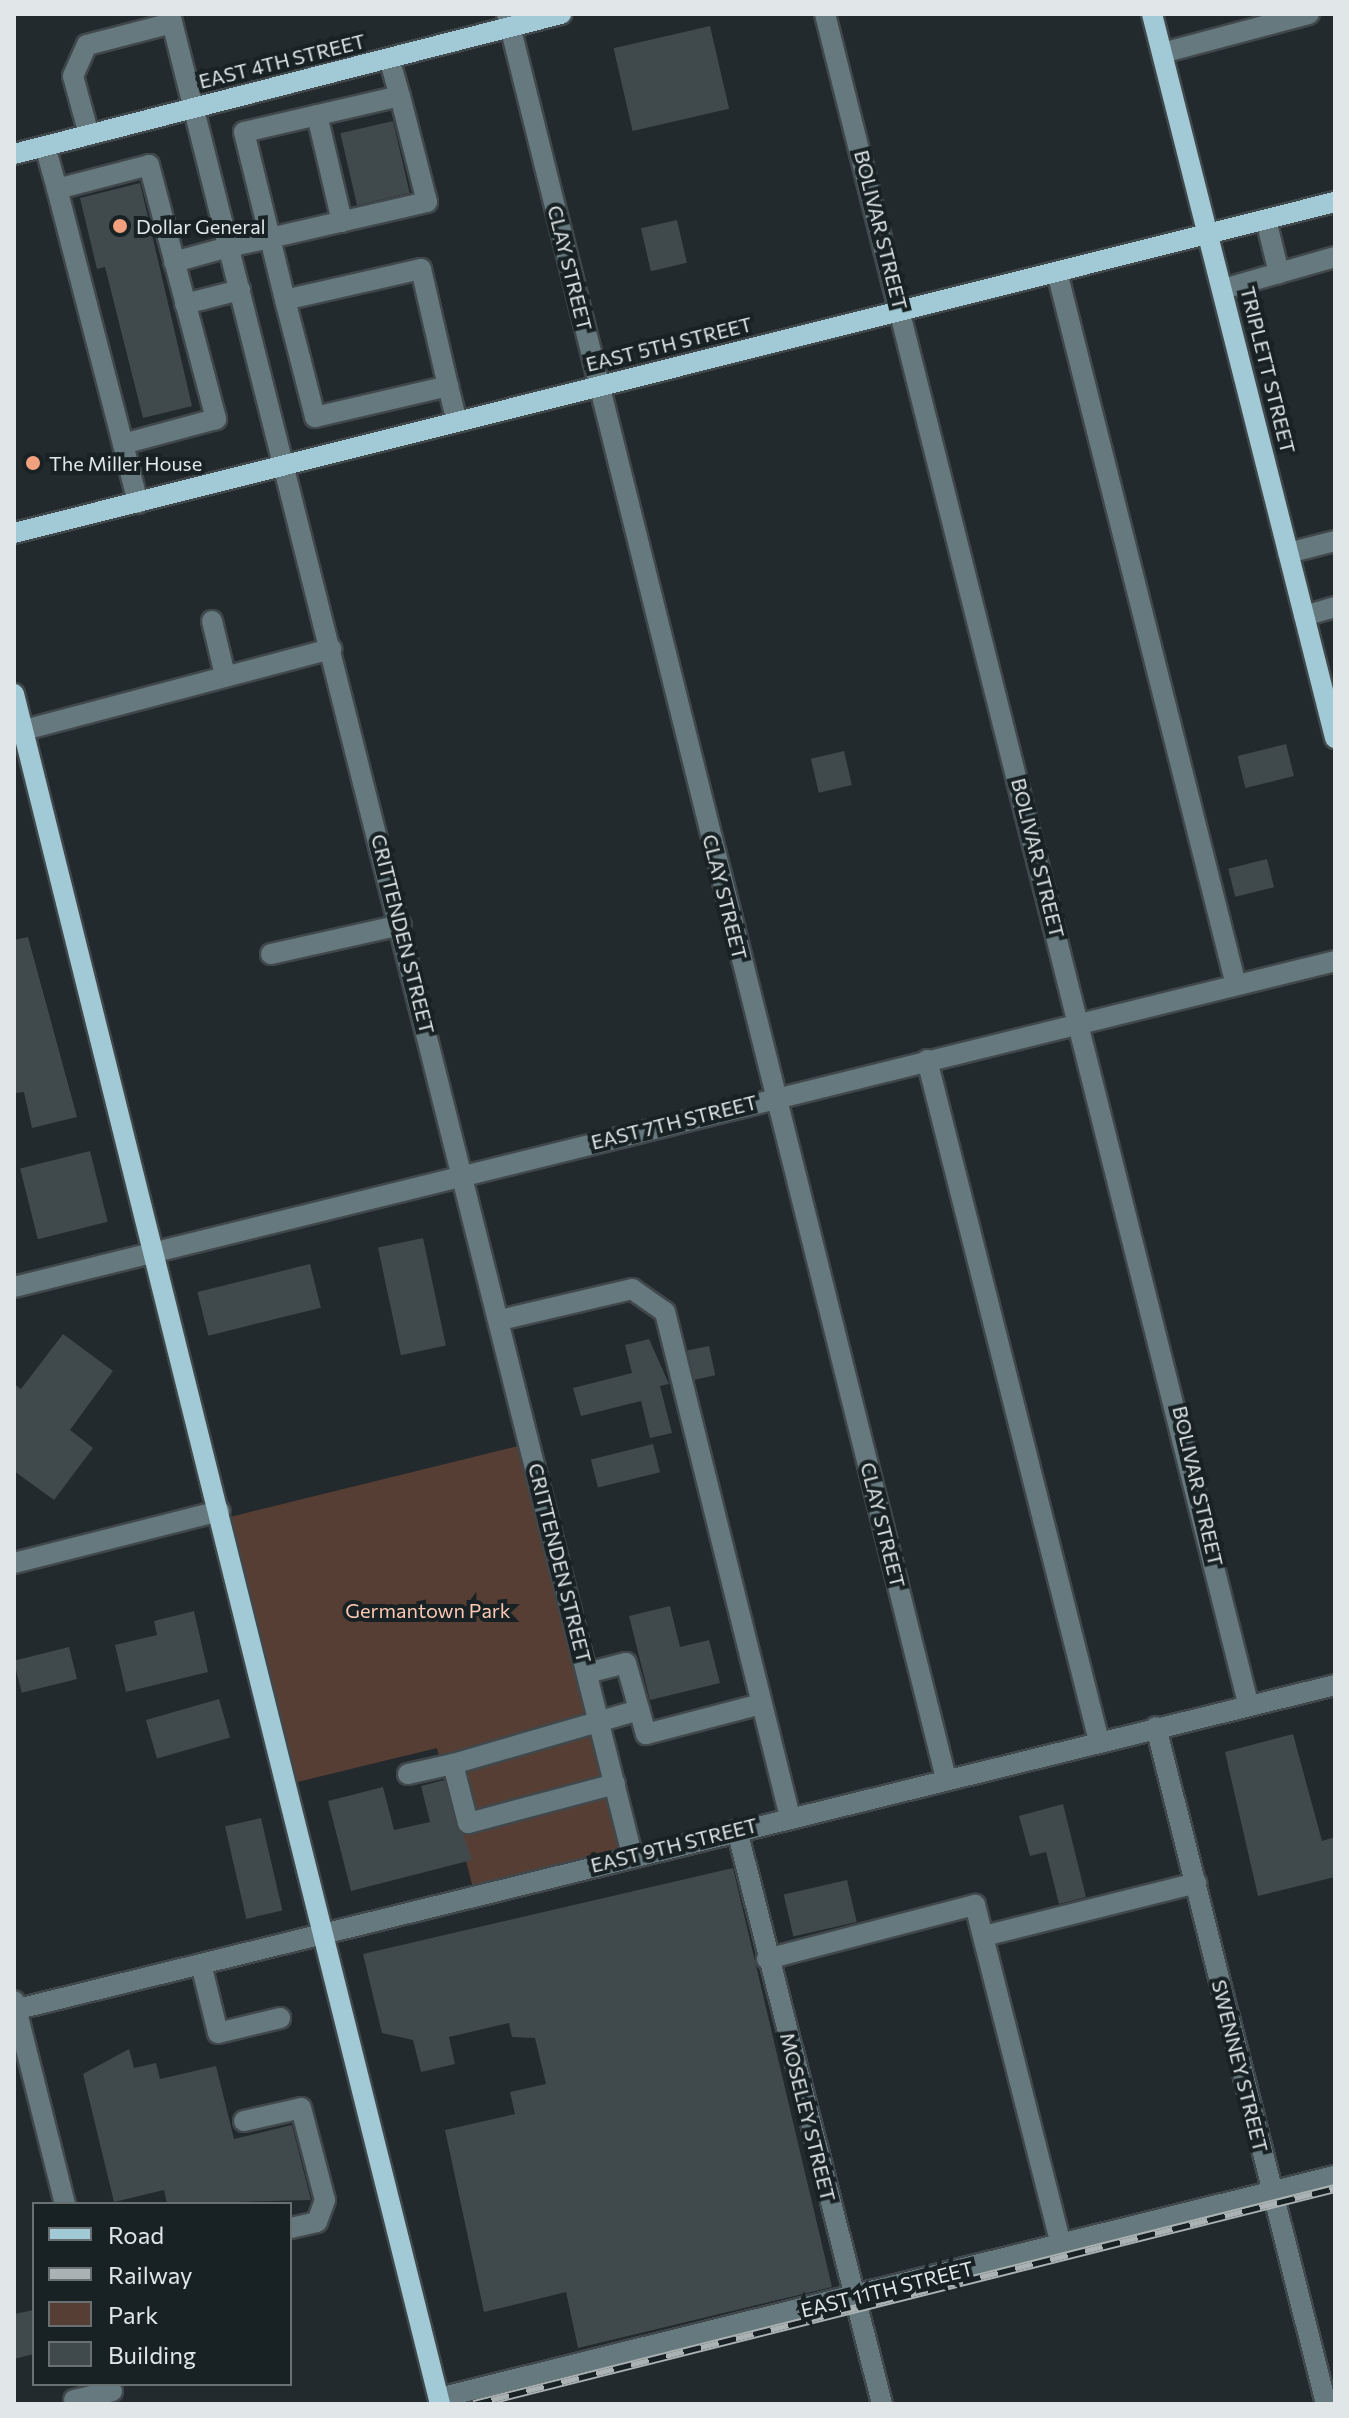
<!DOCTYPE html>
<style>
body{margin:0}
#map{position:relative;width:1349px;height:2418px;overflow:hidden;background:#222a2d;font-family:Commissioner,sans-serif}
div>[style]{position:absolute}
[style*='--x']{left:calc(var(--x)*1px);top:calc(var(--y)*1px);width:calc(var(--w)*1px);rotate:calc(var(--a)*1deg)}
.green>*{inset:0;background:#573e34}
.building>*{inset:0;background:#40494c;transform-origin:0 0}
.roads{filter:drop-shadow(2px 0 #41484b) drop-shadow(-2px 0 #41484b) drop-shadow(0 2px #41484b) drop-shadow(0 -2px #41484b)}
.minor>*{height:20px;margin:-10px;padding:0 10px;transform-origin:10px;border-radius:10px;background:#66797f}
.major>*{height:20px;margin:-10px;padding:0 10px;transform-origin:10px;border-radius:10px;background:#a1cad6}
.rail>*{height:9px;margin-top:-4.5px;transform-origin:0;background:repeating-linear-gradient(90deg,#182123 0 18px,#abb2b3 0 36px);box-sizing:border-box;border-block:2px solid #abb2b3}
.dots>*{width:22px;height:22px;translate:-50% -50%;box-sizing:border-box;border:4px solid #182123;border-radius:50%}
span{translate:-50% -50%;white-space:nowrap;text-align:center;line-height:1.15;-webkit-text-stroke:8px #182123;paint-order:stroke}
.street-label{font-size:20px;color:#e1e7e8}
.poi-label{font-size:20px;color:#e1e7e8}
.left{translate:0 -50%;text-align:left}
.park-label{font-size:20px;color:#fec9b3}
.frame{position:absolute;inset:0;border:16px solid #e1e7e8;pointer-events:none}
.legend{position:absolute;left:32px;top:2202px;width:260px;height:184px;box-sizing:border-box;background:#182123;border:2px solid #687072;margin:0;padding:10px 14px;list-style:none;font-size:24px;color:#e1e7e8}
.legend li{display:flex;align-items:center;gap:16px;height:40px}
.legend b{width:40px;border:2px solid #687072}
</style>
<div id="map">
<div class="green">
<i style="clip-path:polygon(530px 1443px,632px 1855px,475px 1896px,437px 1748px,285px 1785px,222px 1519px)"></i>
</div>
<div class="building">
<i style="left:710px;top:26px;width:85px;height:99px;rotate:77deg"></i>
<i style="left:393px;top:121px;width:74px;height:54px;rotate:77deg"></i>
<i style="clip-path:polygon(140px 183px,192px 406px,143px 418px,105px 267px,97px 269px,80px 198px)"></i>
<i style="left:677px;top:220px;width:44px;height:37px;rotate:77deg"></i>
<i style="left:1286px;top:744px;width:33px;height:50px;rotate:76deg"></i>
<i style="left:844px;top:751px;width:35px;height:34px;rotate:77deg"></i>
<i style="left:1267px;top:859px;width:29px;height:40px;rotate:76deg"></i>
<i style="clip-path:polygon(28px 937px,77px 1117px,32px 1128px,24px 1092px,16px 1093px,14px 1084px,14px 940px)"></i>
<i style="left:90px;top:1151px;width:73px;height:72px;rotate:76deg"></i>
<i style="left:423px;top:1238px;width:110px;height:46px;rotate:78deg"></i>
<i style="left:310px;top:1264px;width:45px;height:116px;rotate:76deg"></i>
<i style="clip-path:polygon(63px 1334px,113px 1371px,70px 1430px,93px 1448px,54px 1500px,14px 1471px,14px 1384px,21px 1389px)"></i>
<i style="clip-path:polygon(649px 1339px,669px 1384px,660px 1386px,672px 1433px,650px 1438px,641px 1401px,581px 1416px,573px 1388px,632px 1373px,625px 1345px)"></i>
<i style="left:709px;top:1346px;width:30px;height:22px;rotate:78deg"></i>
<i style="left:653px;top:1444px;width:29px;height:64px;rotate:76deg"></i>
<i style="clip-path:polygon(670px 1606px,680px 1647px,709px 1640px,720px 1683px,650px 1700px,629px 1616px)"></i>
<i style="clip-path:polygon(194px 1611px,208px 1672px,126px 1692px,115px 1645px,157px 1635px,154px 1621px)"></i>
<i style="left:69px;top:1647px;width:33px;height:57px;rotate:76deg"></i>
<i style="left:219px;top:1699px;width:40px;height:76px;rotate:74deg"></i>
<i style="clip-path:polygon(1293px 1734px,1322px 1841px,1335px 1837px,1335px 1877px,1258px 1896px,1225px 1752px)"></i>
<i style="clip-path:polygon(444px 1780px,472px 1860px,351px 1891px,328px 1801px,383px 1787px,394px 1830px,430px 1822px,421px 1786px)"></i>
<i style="clip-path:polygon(1063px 1804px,1086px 1897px,1059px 1904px,1046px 1852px,1030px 1856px,1019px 1816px)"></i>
<i style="left:261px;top:1818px;width:95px;height:37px;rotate:77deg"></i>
<i style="clip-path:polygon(733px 1868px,832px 2287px,578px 2348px,566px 2292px,484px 2312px,445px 2130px,515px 2114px,510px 2092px,546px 2084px,535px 2038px,512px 2037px,509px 2023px,449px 2037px,455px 2064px,421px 2072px,413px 2040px,382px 2033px,363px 1954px)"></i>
<i style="left:847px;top:1880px;width:43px;height:65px;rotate:77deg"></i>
<i style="clip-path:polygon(129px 2049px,134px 2068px,156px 2063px,160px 2079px,216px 2066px,234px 2139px,292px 2125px,311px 2200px,167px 2204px,164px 2190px,114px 2202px,83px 2074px)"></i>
<i style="clip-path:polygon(34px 2310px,34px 2354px,14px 2359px,14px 2314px)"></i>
</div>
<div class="roads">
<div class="minor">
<i style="--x:170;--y:14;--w:1898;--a:75.91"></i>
<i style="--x:507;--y:14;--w:1819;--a:76.03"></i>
<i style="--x:825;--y:14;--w:1741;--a:75.94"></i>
<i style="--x:1162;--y:53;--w:152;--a:-14.9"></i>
<i style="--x:389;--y:58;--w:40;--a:74"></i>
<i style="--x:317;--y:115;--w:110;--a:76.8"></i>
<i style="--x:89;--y:135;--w:61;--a:-105.2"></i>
<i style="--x:73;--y:76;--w:34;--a:-66"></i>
<i style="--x:87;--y:45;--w:88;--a:-14.5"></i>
<i style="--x:45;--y:146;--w:45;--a:74.4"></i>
<i style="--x:1266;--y:220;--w:55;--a:76.2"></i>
<i style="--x:174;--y:262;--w:57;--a:-15.3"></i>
<i style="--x:229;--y:247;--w:42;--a:-12.4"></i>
<i style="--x:270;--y:238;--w:161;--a:-12.9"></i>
<i style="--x:427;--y:202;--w:109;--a:-104.3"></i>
<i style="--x:400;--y:96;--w:160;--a:167"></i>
<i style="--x:244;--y:132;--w:109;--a:76.2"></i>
<i style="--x:270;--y:238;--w:64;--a:76.4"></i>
<i style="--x:285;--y:300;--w:60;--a:75.5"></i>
<i style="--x:300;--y:358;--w:61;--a:75.7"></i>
<i style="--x:315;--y:417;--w:137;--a:-13.1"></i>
<i style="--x:448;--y:386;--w:120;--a:-103"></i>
<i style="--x:421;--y:269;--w:139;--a:167.2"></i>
<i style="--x:1057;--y:272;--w:735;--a:75.91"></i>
<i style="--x:1223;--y:289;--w:116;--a:-15.9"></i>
<i style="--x:185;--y:304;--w:57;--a:-14.3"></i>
<i style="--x:448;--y:386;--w:37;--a:76"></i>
<i style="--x:123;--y:444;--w:263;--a:-104.5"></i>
<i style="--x:57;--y:189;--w:95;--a:-14.6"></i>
<i style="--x:149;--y:165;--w:263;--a:75.2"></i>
<i style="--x:216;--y:419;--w:96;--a:165"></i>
<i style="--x:123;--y:444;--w:61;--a:75.7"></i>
<i style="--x:1288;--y:553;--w:49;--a:-14.3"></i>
<i style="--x:1304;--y:616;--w:32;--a:-16"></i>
<i style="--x:212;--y:621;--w:56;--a:76.5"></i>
<i style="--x:24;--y:730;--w:318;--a:-14.8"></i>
<i style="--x:271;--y:954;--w:133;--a:-12.6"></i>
<i style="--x:927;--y:1060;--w:702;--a:75.83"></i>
<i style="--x:14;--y:1287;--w:1361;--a:-13.86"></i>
<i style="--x:500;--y:1320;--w:136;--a:-13.2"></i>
<i style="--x:632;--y:1289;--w:40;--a:34.9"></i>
<i style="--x:665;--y:1312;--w:520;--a:76.1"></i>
<i style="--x:14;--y:1563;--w:212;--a:-14.2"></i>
<i style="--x:587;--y:1673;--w:40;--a:-14.4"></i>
<i style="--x:626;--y:1663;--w:74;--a:74.3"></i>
<i style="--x:646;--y:1734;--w:119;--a:-14.6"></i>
<i style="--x:1156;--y:1727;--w:698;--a:75.9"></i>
<i style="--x:408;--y:1774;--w:46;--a:-12.5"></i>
<i style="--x:615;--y:1784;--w:152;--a:165.1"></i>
<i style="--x:468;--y:1823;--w:61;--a:-104.3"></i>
<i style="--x:453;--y:1764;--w:194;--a:-16.2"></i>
<i style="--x:737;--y:1830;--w:592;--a:75.82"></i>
<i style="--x:984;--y:1936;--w:219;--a:-14"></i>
<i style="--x:767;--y:1959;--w:215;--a:-14.6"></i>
<i style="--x:975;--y:1905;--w:351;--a:75.8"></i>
<i style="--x:201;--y:1964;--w:71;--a:76.2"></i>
<i style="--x:218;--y:2033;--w:64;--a:-13.6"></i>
<i style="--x:14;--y:2001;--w:209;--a:75.9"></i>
<i style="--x:14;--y:2010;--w:1360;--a:-13.82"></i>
<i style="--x:244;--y:2121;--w:58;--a:-12.8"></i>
<i style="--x:301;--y:2108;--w:95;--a:75.4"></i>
<i style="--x:325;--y:2200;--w:23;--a:110"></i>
<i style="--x:317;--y:2222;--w:28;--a:167"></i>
<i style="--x:439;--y:2398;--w:923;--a:-13.92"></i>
<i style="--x:74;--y:2400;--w:39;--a:-13"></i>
</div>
<div class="major">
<i style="--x:1152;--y:14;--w:747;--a:75.81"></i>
<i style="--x:14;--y:154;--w:565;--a:-14.36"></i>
<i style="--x:14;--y:533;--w:1362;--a:-14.07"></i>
<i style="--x:14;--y:694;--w:1762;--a:76.01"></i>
</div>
</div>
<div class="rail">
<i style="--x:474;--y:2404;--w:888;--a:-14.08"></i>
</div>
<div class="dots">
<i style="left:120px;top:226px;background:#f2a17e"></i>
<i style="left:33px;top:463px;background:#f2a17e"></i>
</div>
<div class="street-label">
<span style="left:282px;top:61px;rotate:-14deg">EAST 4TH STREET</span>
<span style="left:881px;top:230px;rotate:76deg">BOLIVAR STREET</span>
<span style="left:570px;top:268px;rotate:76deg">CLAY STREET</span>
<span style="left:669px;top:344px;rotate:-14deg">EAST 5TH STREET</span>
<span style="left:1268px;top:370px;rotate:76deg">TRIPLETT STREET</span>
<span style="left:1038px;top:858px;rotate:76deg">BOLIVAR STREET</span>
<span style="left:725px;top:897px;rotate:76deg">CLAY STREET</span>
<span style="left:403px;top:934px;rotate:76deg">CRITTENDEN STREET</span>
<span style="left:674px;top:1122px;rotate:-14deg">EAST 7TH STREET</span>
<span style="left:1198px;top:1486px;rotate:77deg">BOLIVAR STREET</span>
<span style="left:883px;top:1525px;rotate:76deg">CLAY STREET</span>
<span style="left:560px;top:1563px;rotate:76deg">CRITTENDEN STREET</span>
<span style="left:674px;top:1845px;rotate:-14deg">EAST 9TH STREET</span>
<span style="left:1240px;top:2066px;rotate:76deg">SWENNEY STREET</span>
<span style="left:808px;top:2117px;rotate:76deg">MOSELEY STREET</span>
<span style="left:887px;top:2289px;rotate:-14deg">EAST 11TH STREET</span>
</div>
<div class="poi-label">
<span class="left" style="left:136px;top:226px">Dollar General</span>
<span class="left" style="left:49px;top:463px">The Miller House</span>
</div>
<div class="park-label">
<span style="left:428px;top:1610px">Germantown Park</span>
</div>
<div class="frame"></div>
<ul class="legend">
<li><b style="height:10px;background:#a1cad6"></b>Road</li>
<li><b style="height:10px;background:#abb2b3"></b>Railway</li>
<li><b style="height:22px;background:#573e34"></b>Park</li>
<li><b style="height:22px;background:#40494c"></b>Building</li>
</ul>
</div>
